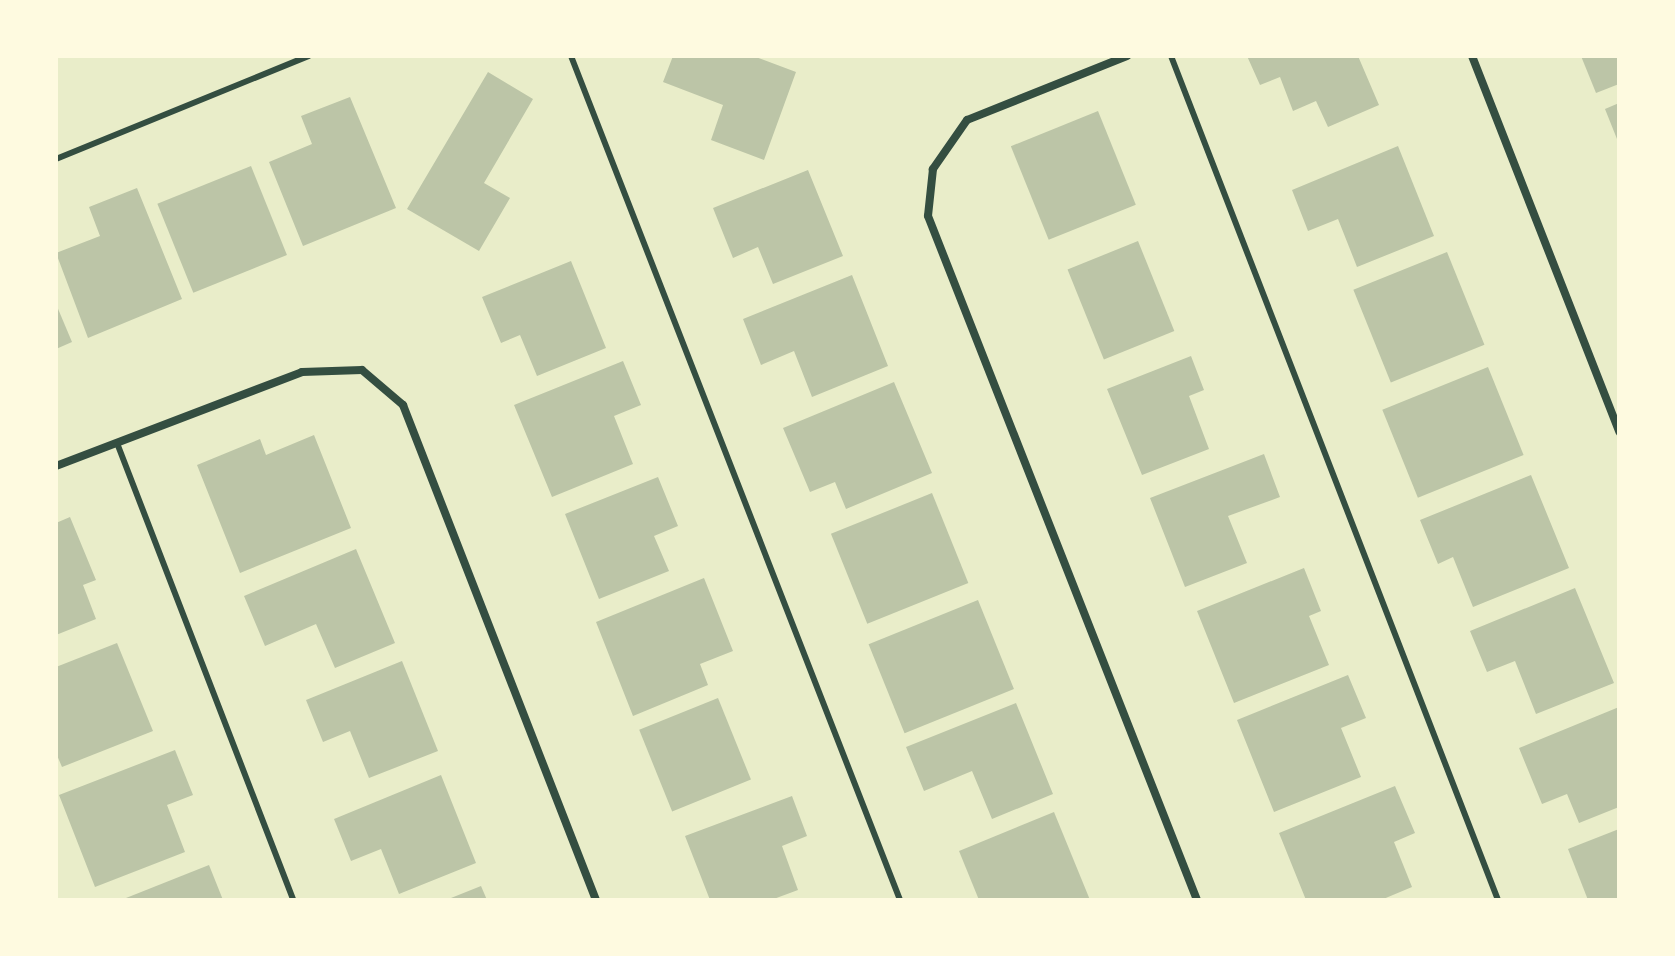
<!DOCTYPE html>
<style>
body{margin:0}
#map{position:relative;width:1675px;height:956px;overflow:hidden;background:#e9edc9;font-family:"Asap Condensed",sans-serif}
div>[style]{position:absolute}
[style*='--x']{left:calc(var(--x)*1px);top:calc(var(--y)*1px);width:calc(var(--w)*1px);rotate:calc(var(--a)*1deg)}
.building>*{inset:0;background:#bcc5a7;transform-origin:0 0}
.service>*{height:6px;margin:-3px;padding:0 3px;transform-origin:3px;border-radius:3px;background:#344e41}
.minor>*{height:8px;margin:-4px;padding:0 4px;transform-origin:4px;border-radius:4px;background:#344e41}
span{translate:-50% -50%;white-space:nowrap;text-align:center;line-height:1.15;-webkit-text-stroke:6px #fefae0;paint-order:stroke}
.frame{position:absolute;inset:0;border:58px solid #fefae0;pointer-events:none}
</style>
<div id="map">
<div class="building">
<i style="clip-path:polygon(673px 56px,753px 56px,796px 72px,764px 160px,711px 140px,723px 105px,663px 82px)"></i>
<i style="clip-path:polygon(1247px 56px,1358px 56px,1379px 105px,1328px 127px,1316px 101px,1293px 111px,1280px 77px,1260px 85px)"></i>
<i style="clip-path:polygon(1581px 56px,1619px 56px,1619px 84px,1596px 93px)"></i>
<i style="clip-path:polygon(488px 72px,533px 99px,484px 183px,510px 198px,479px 251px,407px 209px)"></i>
<i style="clip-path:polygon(350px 97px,396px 208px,303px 246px,269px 162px,312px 144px,301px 116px)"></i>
<i style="clip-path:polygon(1619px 103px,1619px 144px,1605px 109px)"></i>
<i style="left:1098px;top:111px;width:101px;height:94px;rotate:68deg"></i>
<i style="clip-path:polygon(1398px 146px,1434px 236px,1357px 267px,1338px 219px,1308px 231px,1292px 190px)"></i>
<i style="left:251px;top:166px;width:96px;height:101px;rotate:68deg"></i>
<i style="clip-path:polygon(808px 170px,843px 256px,773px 284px,758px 247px,733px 258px,713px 208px)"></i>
<i style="clip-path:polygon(137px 188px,182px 299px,88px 338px,56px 253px,100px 236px,89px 207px)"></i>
<i style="left:1138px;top:241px;width:97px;height:76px;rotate:68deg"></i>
<i style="left:1447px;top:252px;width:100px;height:101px;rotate:68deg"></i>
<i style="clip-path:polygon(571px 261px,606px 348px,537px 376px,520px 335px,501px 343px,482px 297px)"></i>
<i style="clip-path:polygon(852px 275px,888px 366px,812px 397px,794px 351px,761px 365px,743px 319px)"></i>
<i style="clip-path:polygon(56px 304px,72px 342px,56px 349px)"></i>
<i style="clip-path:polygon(1191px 356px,1204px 390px,1189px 396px,1209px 449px,1142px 475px,1107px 389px)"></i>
<i style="clip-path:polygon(623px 361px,641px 405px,614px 416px,633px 464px,552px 497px,514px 405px)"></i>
<i style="left:1488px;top:367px;width:95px;height:114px;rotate:68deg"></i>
<i style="clip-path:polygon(894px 382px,932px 473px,846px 509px,835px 482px,810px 492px,783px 428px)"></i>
<i style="clip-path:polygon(314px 435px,351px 528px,240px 573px,197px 465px,260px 439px,266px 455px)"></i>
<i style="clip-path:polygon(1264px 454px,1280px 497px,1228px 516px,1247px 563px,1185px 587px,1150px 498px)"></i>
<i style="clip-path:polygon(1531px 475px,1569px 568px,1473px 607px,1453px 557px,1438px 564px,1420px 520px)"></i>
<i style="clip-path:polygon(658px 477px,678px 526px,654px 536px,669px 571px,599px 599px,565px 514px)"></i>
<i style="left:932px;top:493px;width:97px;height:109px;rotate:68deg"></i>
<i style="clip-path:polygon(70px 517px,96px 580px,83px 585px,96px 619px,56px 635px,56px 523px)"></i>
<i style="clip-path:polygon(356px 549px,395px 643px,335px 668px,316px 624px,265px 646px,244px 596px)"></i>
<i style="clip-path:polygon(1304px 568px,1321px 611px,1309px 616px,1329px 665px,1234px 703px,1197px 611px)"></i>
<i style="clip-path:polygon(704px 578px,733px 651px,700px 664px,708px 685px,633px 716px,596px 622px)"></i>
<i style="clip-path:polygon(1575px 588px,1614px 683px,1536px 714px,1515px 661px,1487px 672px,1470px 631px)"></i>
<i style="left:978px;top:600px;width:96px;height:118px;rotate:68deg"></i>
<i style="clip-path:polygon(117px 643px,153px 731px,62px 767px,56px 753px,56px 667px)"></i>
<i style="clip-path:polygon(402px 661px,438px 751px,369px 778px,350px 731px,323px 742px,306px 700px)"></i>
<i style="clip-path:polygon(1348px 675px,1366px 718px,1341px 728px,1361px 777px,1274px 812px,1237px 720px)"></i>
<i style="left:718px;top:698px;width:88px;height:85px;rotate:68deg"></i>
<i style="clip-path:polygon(1016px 703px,1053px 794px,992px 819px,972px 771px,924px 791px,906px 747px)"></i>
<i style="clip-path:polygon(1619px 707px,1619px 807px,1579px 823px,1567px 794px,1542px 804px,1519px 748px)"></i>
<i style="clip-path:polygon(175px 750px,193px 795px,167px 805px,185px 852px,95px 887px,59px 795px)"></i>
<i style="clip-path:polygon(441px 775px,476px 863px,399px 894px,381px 849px,351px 861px,334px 819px)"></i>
<i style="clip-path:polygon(1395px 786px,1415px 833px,1394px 842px,1412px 887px,1381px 900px,1306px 900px,1279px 833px)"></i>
<i style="clip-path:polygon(792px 796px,807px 836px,782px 846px,798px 890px,771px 900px,710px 900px,685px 836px)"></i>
<i style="clip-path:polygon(1054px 812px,1090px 900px,979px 900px,959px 851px)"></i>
<i style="clip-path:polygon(1619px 829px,1619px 900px,1588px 900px,1568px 849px)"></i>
<i style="clip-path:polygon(209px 865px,223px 900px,121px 900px)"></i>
<i style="clip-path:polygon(481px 886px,487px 900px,446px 900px)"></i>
</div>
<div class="service">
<i style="--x:571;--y:56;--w:906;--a:68.7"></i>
<i style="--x:1171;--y:56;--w:905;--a:68.82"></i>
<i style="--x:56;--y:159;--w:273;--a:-22.2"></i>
<i style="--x:117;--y:443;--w:490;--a:68.9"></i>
</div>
<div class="minor">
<i style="--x:1127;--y:56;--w:172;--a:158.2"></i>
<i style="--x:967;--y:120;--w:60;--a:124.8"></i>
<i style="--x:933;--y:169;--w:47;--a:96.1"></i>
<i style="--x:928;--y:216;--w:735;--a:68.53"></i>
<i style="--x:1472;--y:56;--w:404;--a:68.6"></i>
<i style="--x:56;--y:466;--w:263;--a:-20.9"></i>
<i style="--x:302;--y:372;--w:60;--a:-1.9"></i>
<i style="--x:362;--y:370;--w:54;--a:40.5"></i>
<i style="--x:403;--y:405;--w:531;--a:68.7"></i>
</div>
<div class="frame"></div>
</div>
